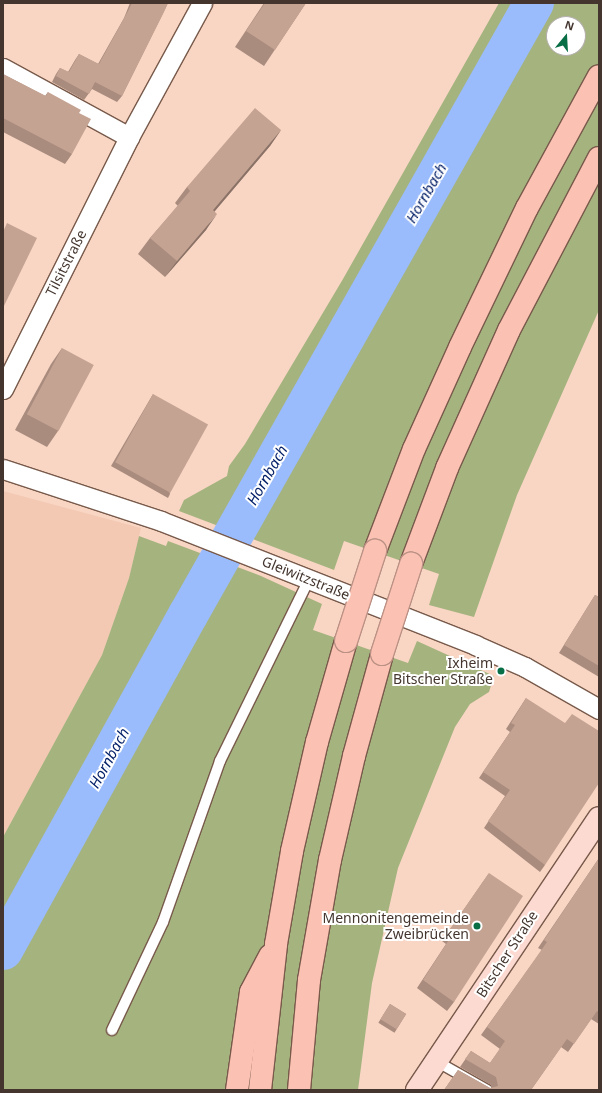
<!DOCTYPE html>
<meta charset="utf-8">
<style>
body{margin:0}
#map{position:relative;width:602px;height:1093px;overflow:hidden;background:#f9d6c4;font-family:"Noto Sans",sans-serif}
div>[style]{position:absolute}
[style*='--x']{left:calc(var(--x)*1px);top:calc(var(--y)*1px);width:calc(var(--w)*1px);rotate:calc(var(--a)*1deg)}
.built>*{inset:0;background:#f3c9b3}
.green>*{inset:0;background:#a5b37f}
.river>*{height:40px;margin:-20px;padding:0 20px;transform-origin:20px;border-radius:20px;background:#9abcfd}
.roads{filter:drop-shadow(1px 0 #785a4b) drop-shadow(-1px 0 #785a4b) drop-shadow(0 1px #785a4b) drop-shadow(0 -1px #785a4b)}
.service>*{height:10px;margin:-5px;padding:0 5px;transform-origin:5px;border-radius:5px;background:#fff}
.minor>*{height:19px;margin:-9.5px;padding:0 9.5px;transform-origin:9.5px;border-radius:9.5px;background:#fff}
.primary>*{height:22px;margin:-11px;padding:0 11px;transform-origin:11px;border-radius:11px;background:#fddad1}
.motorway>*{height:22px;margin:-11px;padding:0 11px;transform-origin:11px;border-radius:11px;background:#fbc2b3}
.bridges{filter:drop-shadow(1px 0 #bb9185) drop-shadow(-1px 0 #bb9185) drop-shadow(0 1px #bb9185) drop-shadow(0 -1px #bb9185)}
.motorway-bridge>*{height:22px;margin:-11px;padding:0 11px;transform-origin:11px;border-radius:11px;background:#fbc2b3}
.wall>*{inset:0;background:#a98c7e;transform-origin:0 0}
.shaded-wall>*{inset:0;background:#8a7267}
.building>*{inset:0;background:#c5a393;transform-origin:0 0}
.dots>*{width:11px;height:11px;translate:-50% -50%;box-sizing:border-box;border:2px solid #fff;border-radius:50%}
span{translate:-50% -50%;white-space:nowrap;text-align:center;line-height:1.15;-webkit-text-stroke:4px #fff;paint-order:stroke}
.street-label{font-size:14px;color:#44362f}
.poi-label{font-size:14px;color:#44362f}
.right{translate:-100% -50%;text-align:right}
.water-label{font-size:15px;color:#031f68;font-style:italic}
.frame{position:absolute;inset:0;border:4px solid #44362f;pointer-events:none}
.north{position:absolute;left:546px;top:16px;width:40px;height:40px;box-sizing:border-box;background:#fff;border:1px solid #b4afac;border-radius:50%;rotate:18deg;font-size:11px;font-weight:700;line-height:16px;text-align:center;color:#44362f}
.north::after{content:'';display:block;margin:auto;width:14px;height:18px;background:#086e45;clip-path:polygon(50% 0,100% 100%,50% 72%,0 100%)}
</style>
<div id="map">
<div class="built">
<i style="clip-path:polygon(3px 491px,141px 528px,129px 578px,102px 655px,3px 837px)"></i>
</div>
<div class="green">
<i style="clip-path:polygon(evenodd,499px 3px,599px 3px,599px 310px,517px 495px,474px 617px,429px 605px,439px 574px,344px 541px,334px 570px,179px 511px,184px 500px,227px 476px,229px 466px,245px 444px,343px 279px,499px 3px,554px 24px,578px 24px,578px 48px,554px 48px,554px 24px)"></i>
<i style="clip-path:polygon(139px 536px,166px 546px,168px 541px,261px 576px,322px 604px,313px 630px,408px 663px,417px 641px,494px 676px,489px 692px,470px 704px,455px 727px,398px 868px,372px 983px,358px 1090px,3px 1090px,3px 837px,102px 655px,129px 578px)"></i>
</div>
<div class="river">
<i style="--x:3;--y:950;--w:383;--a:-61.1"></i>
<i style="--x:188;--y:615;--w:703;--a:-60.52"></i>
</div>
<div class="roads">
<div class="service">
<i style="--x:112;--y:1030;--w:119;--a:-64.7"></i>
<i style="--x:163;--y:922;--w:171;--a:-70.5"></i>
<i style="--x:220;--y:761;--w:203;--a:-63.9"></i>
<i style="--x:436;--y:1061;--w:59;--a:29.6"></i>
</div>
<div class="minor">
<i style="--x:3;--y:68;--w:144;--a:28.7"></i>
<i style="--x:3;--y:389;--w:282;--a:-63.4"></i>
<i style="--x:129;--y:137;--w:153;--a:-61.4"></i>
<i style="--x:3;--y:469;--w:166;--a:18.2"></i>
<i style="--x:161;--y:521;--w:338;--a:21.5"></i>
<i style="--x:475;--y:645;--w:55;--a:23.7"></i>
<i style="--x:525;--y:667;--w:85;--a:29.6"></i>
</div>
<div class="primary">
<i style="--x:417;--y:1090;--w:327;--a:-56.2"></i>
</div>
<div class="motorway">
<i style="--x:375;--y:551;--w:109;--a:-69.1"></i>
<i style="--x:414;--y:449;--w:112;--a:-65.7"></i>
<i style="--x:460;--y:347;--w:154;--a:-64.3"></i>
<i style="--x:527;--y:208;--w:150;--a:-61.4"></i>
<i style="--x:411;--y:564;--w:103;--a:-69.4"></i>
<i style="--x:447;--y:468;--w:151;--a:-65.8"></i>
<i style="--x:509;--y:330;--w:194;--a:-62.4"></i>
<i style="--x:237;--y:1090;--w:99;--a:-81.9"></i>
<i style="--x:251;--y:992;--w:41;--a:-62.2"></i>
<i style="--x:260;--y:1090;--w:147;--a:-83.7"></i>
<i style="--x:276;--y:944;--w:94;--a:-80.2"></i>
<i style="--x:292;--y:851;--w:112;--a:-77.1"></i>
<i style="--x:317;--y:742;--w:105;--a:-74"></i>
<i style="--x:299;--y:1090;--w:110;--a:-84.8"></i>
<i style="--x:309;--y:980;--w:122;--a:-80.1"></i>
<i style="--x:330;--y:860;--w:107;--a:-77"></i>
<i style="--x:354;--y:756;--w:106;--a:-74.6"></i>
</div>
</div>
<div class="bridges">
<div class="motorway-bridge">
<i style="--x:346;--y:641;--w:95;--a:-72.1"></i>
<i style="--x:382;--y:654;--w:95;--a:-72.1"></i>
</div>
</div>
<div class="wall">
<i style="clip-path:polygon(130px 3px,168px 3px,122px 96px,117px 102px,92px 89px,84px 100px,52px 82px,56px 74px,60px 68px,68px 72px,75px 60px,79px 54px,98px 64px,124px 18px)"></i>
<i style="clip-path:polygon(264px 3px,306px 3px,264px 66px,235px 47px)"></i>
<i style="clip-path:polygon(3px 74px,45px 96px,48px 92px,72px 154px,65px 164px,3px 132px)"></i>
<i style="clip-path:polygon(281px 130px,270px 146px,215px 211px,206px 230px,165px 277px,138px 254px,150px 238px,178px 206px,175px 203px,187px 187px)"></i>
<i style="clip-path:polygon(62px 348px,58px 431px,47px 447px,15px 430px,51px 364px)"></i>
<i style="clip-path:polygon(153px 394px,170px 494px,168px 498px,111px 466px)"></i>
<i style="clip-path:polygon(595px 595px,599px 597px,599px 677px,559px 653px)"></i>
<i style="clip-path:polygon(526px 698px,545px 865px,540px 872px,484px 828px,505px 796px,479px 778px,510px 732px,506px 729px)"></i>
<i style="clip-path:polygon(599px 858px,599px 1024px,591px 1019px,568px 1052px,561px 1047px,531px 1090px,444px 1090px,458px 1070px,490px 1088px,491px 1088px,491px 1085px,460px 1067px,471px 1051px,490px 1063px,500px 1049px,481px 1035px,542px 950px,538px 948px)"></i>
<i style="clip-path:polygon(489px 873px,454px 1002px,447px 1011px,417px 988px,446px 944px,442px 941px)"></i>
<i style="left:390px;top:1004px;width:19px;height:22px;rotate:32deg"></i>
</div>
<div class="shaded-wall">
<i style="clip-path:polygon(281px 130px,270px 146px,202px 226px,213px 210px)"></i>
<i style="clip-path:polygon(217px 214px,206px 230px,165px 277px,177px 261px)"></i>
</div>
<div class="building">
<i style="clip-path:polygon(132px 3px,168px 3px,164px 12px,122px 96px,95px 82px,89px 94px,56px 76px,60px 68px,69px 72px,79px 54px,99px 64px,128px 11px)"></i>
<i style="clip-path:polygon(265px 3px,306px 3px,275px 50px,246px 31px)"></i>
<i style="clip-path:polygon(3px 74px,46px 96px,48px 92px,81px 110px,79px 113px,91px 119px,72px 154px,3px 118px)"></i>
<i style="clip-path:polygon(255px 108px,281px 130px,213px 210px,217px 214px,177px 261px,150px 238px,190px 191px,187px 187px)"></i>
<i style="clip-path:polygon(7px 223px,37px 238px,3px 308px,3px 232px)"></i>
<i style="left:62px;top:348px;width:36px;height:75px;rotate:28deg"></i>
<i style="left:153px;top:394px;width:63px;height:78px;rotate:29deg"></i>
<i style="clip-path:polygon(595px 595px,599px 597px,599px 666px,564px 645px)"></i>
<i style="clip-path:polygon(526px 698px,565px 723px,572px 714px,599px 731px,599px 783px,545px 865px,488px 821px,510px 790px,483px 772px,515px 725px,511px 723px)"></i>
<i style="clip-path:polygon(599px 858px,599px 1012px,597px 1011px,574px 1044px,567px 1039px,531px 1090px,444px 1090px,458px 1070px,490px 1088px,498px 1086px,496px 1077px,465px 1059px,471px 1051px,490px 1063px,505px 1041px,487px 1027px,547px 942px,544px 940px)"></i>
<i style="clip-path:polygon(489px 873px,523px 896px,454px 1002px,423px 980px,452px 935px,448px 932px)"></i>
<i style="left:390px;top:1004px;width:19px;height:18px;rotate:32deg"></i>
</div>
<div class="dots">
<i style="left:501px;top:671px;background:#086e45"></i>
<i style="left:477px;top:926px;background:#086e45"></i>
</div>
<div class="street-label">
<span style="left:66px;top:263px;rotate:-63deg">Tilsitstraße</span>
<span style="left:306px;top:578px;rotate:22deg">Gleiwitzstraße</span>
<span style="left:507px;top:954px;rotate:-57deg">Bitscher Straße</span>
</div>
<div class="poi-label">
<span class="right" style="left:493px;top:671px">Ixheim<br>Bitscher Straße</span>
<span class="right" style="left:469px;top:926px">Mennonitengemeinde<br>Zweibrücken</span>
</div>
<div class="water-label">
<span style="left:426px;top:193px;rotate:-60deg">Hornbach</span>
<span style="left:267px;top:475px;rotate:-60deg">Hornbach</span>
<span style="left:109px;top:758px;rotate:-61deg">Hornbach</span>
</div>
<div class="frame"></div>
<div class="north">N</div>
</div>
